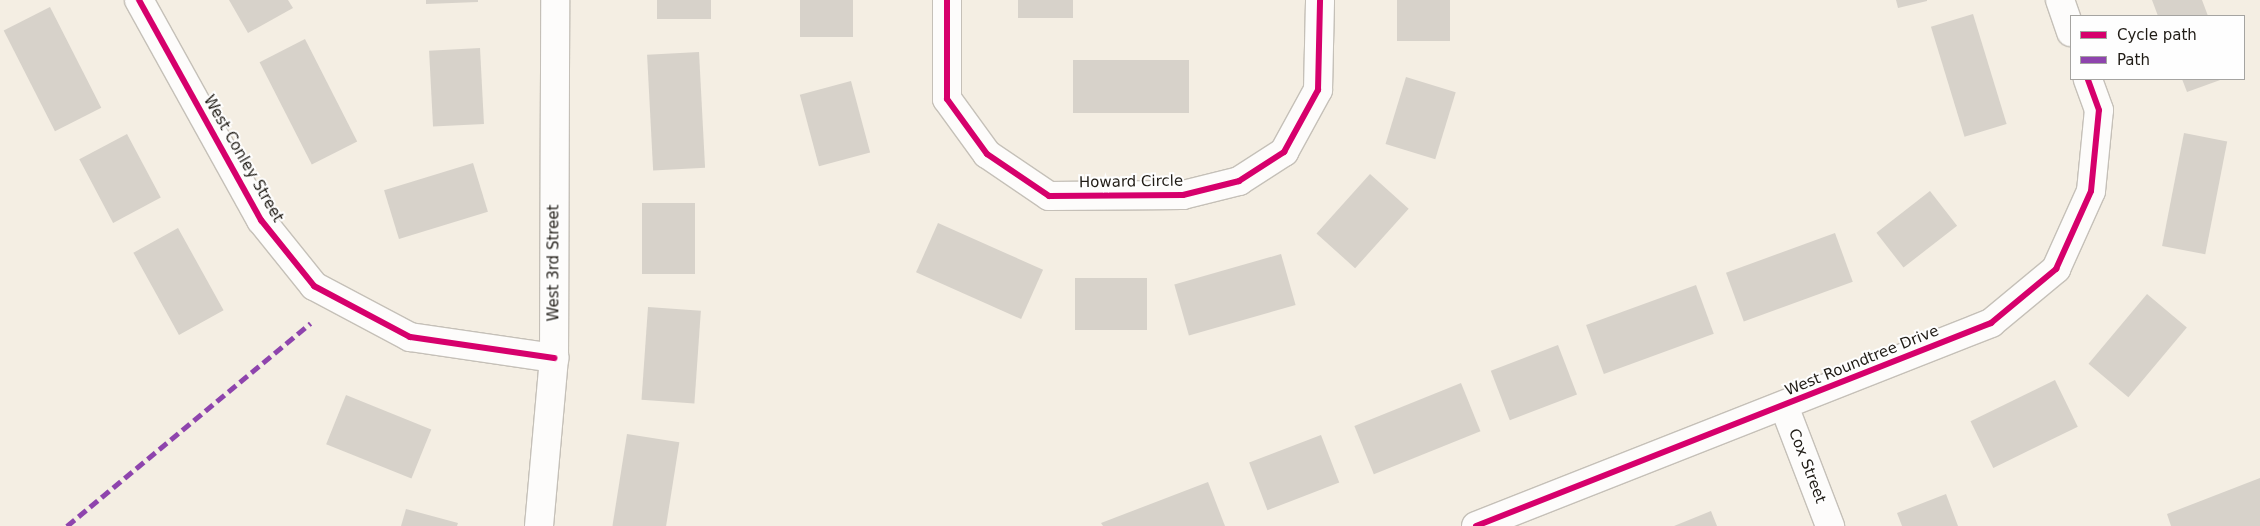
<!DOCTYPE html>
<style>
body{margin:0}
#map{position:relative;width:2260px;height:526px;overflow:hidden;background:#f4eee3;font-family:"DejaVu Sans",sans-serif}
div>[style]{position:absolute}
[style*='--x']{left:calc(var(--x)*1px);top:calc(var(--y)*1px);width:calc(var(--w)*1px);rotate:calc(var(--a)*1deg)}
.building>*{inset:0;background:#d7d2ca;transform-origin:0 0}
.roads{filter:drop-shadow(1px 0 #c5c0b8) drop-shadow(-1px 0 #c5c0b8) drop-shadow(0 1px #c5c0b8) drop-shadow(0 -1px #c5c0b8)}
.street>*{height:28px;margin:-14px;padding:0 14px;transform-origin:14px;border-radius:14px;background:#fdfcfb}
.quiet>*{height:5px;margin-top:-2.5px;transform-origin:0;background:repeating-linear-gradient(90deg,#8e44ad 0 10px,transparent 0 15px)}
.cycleway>*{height:6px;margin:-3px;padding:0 3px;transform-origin:3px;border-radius:3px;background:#d6006c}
span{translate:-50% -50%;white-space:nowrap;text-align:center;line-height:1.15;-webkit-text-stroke:4px #fefefe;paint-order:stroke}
.street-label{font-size:15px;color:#201c16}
.legend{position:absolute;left:2070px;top:15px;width:175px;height:65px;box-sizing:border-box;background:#fefefe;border:1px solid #a5a4a1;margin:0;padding:6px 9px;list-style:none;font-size:15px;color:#201c16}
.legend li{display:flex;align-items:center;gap:10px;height:25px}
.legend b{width:25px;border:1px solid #a5a4a1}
</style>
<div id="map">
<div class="building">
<i style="clip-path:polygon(229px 0,288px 0,293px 8px,248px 33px)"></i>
<i style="clip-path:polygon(426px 0,478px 0,478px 2px,426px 4px)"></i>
<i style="left:657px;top:0;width:54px;height:19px"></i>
<i style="left:800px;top:0;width:53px;height:37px"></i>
<i style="left:1018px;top:0;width:55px;height:18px"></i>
<i style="left:1397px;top:0;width:53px;height:41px"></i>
<i style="clip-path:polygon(1896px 0,1927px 0,1927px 1px,1898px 8px)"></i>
<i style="clip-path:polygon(2152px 0,2202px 0,2208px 16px,2158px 16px)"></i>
<i style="left:50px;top:7px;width:113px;height:52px;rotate:63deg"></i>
<i style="left:1973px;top:14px;width:115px;height:44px;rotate:73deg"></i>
<i style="left:305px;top:39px;width:115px;height:51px;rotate:63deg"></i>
<i style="left:480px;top:48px;width:76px;height:51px;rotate:87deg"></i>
<i style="left:699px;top:52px;width:116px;height:52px;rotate:87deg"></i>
<i style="left:1189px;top:60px;width:53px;height:116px;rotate:90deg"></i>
<i style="left:1406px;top:77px;width:52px;height:70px;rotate:17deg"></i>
<i style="clip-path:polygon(2182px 79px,2223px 79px,2187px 92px)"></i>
<i style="left:851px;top:81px;width:74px;height:53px;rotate:75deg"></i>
<i style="left:2184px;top:133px;width:44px;height:115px;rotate:11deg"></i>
<i style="left:127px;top:134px;width:72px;height:54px;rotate:62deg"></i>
<i style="left:473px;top:163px;width:51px;height:93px;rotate:73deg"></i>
<i style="left:1370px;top:174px;width:52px;height:80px;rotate:42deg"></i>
<i style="left:1930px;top:191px;width:44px;height:68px;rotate:52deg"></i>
<i style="left:642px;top:203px;width:53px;height:71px"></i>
<i style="left:938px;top:223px;width:115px;height:54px;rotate:24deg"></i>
<i style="left:178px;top:228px;width:94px;height:51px;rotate:61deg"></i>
<i style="left:1835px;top:233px;width:52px;height:116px;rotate:70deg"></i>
<i style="left:1281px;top:254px;width:53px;height:111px;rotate:74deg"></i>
<i style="left:1075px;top:278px;width:72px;height:52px"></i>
<i style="left:1696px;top:285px;width:52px;height:117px;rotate:70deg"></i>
<i style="left:2147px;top:294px;width:52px;height:91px;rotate:40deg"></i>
<i style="left:648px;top:307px;width:53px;height:93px;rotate:4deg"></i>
<i style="left:1558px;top:345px;width:53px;height:72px;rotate:69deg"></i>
<i style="left:2055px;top:380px;width:52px;height:94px;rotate:64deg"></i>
<i style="left:1461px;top:383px;width:52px;height:115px;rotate:68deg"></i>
<i style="left:346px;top:395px;width:92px;height:53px;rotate:22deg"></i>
<i style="left:627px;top:434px;width:53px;height:93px;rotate:9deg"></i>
<i style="left:1321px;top:435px;width:51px;height:77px;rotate:69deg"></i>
<i style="clip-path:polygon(2260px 478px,2260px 526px,2171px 526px,2167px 514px)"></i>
<i style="clip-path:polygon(1208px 482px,1225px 526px,1103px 526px,1101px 523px)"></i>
<i style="clip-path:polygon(1946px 494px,1958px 526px,1902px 526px,1897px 513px)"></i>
<i style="clip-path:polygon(406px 509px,458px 523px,457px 526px,401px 526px)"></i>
<i style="clip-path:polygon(1711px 511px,1717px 526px,1674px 526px)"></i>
</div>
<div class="roads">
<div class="street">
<i style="--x:139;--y:0;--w:252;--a:61"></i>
<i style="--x:261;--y:220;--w:85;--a:51.2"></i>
<i style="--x:314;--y:286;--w:109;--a:28"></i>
<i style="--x:410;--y:337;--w:146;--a:8.3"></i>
<i style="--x:947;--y:0;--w:99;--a:90"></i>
<i style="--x:947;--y:99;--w:68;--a:54"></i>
<i style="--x:987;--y:154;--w:75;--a:34.1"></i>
<i style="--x:1049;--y:196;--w:134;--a:-0.4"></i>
<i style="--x:1183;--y:195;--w:58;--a:-14"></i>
<i style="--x:1239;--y:181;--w:54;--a:-32.8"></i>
<i style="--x:1284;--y:152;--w:71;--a:-61.3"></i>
<i style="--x:1318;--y:90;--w:90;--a:-88.7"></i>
<i style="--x:2060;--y:0;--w:34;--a:71"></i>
<i style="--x:1784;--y:406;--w:129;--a:69"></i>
<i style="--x:539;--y:526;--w:169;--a:-84.9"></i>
<i style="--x:554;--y:358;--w:358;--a:-89.8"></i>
<i style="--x:1476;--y:526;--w:554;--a:-21.51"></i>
<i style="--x:1991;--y:323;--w:85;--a:-39.7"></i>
<i style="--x:2056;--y:269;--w:85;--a:-65.8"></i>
<i style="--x:2091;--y:191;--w:81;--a:-84.4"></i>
<i style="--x:2099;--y:110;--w:33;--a:-110"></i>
</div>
</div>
<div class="quiet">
<i style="--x:67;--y:526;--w:317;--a:-39.8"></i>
</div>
<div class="cycleway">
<i style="--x:139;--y:0;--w:252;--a:61"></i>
<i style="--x:261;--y:220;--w:85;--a:51.2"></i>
<i style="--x:314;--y:286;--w:109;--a:28"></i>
<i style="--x:410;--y:337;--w:146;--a:8.3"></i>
<i style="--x:947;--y:0;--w:99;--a:90"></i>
<i style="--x:947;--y:99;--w:68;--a:54"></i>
<i style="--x:987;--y:154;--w:75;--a:34.1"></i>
<i style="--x:1049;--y:196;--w:134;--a:-0.4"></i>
<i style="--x:1183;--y:195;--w:58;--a:-14"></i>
<i style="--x:1239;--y:181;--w:54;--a:-32.8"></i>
<i style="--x:1284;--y:152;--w:71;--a:-61.3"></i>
<i style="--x:1318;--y:90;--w:90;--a:-88.7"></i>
<i style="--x:1476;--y:526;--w:554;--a:-21.51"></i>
<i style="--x:1991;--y:323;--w:85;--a:-39.7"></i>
<i style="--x:2056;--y:269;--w:85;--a:-65.8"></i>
<i style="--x:2091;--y:191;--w:81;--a:-84.4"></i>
<i style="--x:2099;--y:110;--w:33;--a:-110"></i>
</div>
<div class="street-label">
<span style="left:243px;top:159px;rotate:60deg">West Conley Street</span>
<span style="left:1131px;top:182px;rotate:-1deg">Howard Circle</span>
<span style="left:554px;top:263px;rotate:-90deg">West 3rd Street</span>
<span style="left:1862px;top:361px;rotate:-22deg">West Roundtree Drive</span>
<span style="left:1807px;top:466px;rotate:69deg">Cox Street</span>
</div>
<ul class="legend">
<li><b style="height:6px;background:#d6006c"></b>Cycle path</li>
<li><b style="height:6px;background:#8e44ad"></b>Path</li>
</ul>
</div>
